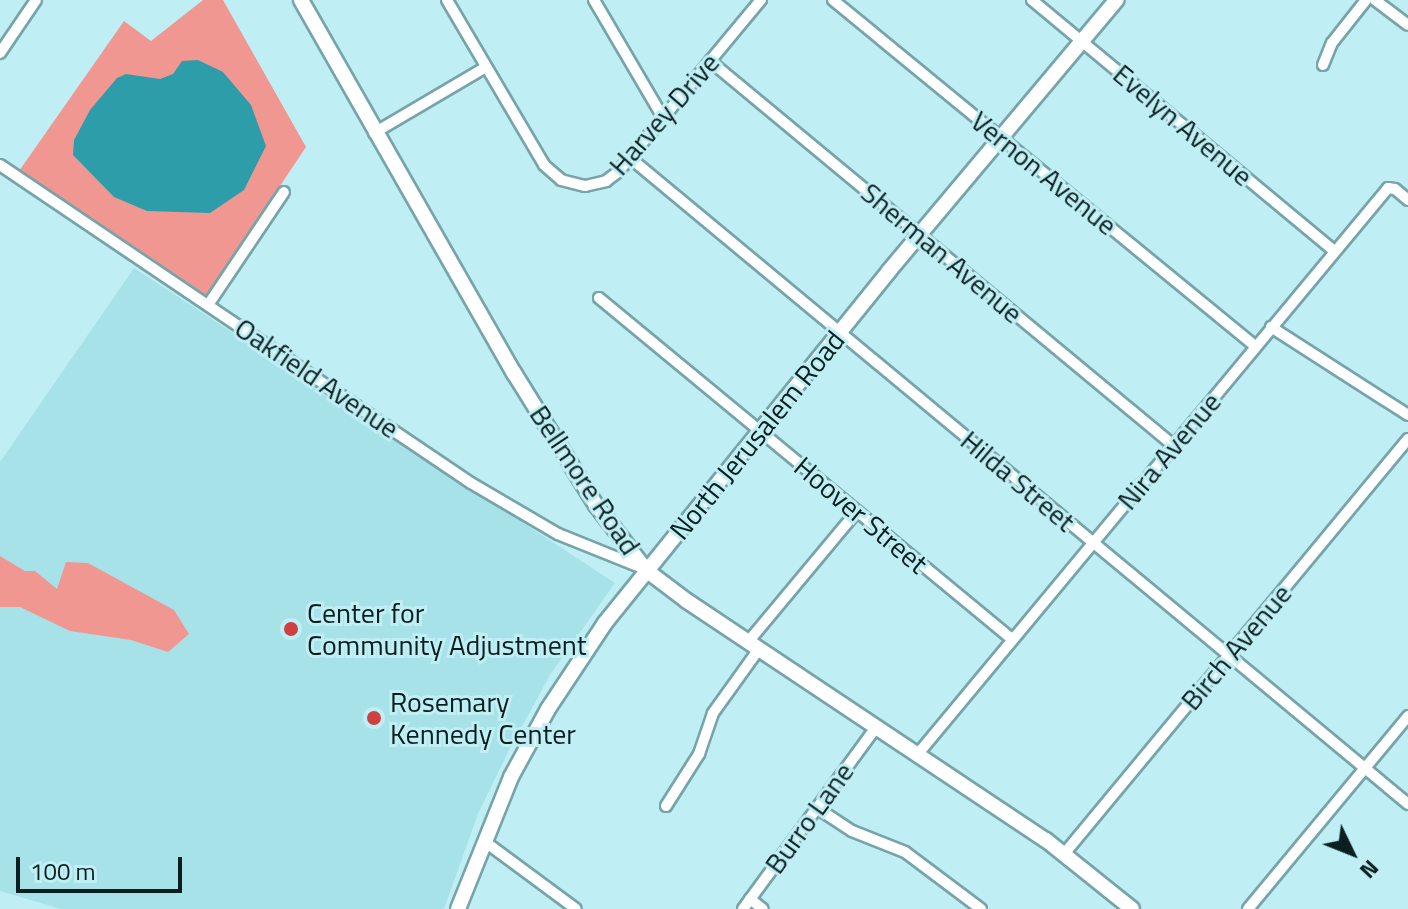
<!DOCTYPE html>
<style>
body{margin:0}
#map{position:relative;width:1408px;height:909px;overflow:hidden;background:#bfeff5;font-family:"Titillium Web",sans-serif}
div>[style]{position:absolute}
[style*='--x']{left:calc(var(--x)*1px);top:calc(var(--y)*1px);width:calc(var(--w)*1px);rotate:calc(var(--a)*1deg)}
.built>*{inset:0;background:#a8e2e9}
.green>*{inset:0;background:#f19791}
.water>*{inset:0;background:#2d9ea9}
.roads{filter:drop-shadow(2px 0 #76a4a9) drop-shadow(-2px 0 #76a4a9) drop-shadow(0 2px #76a4a9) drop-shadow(0 -2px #76a4a9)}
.minor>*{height:10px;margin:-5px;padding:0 5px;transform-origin:5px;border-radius:5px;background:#fff}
.secondary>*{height:14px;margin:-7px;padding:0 7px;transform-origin:7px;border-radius:7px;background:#fff}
.dots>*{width:22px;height:22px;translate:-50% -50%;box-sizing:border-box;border:4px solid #bfeff5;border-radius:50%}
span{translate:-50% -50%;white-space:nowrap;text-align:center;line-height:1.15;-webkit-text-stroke:6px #bfeff5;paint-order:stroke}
.street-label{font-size:28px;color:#0b1e20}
.poi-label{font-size:28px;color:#0b1e20}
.left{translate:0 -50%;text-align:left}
.north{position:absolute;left:1312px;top:813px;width:80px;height:80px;-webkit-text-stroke:6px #bfeff5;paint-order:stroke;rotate:133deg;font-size:22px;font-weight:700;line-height:32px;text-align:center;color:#0b1e20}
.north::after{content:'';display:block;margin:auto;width:28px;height:36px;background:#0b1e20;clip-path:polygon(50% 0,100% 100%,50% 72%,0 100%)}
.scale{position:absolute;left:16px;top:857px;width:166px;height:36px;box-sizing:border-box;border:4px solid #0b1e20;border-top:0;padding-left:10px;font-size:24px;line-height:28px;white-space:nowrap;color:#0b1e20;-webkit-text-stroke:6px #bfeff5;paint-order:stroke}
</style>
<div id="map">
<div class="built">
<i style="clip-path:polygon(134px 268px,615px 583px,550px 675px,508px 752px,478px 814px,444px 909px,61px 909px,0 891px,0 462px)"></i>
</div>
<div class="green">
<i style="clip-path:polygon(203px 0,223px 0,306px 147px,206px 297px,19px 171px,124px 21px,151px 41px)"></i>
<i style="clip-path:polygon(0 556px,25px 571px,35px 571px,57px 589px,66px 562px,88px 563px,174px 610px,189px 634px,168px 652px,131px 640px,70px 631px,20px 607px,0 607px)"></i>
</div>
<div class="water">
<i style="clip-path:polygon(198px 60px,223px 72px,251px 105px,266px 146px,244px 190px,210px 213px,147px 211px,114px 197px,73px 155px,74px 140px,90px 110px,117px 78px,126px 74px,160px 79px,173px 74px,182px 61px)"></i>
</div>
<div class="roads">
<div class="minor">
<i style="--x:447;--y:0;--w:191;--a:59.5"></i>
<i style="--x:544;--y:165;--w:23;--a:41"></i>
<i style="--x:561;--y:180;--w:25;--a:14"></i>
<i style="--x:585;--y:186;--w:22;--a:-13"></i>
<i style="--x:606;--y:181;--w:15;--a:-37"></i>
<i style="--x:618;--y:172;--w:224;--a:-50.3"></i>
<i style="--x:594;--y:0;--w:134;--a:59.6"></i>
<i style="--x:833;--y:0;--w:546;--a:39.35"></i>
<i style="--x:1032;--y:0;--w:393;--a:39.7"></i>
<i style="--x:1375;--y:0;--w:41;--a:37.1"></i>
<i style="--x:0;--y:53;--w:64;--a:-55.8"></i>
<i style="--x:710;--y:61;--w:602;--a:39.67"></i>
<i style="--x:1323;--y:65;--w:24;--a:-68"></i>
<i style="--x:1332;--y:43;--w:55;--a:-51.7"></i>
<i style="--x:374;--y:133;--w:130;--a:-30.5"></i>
<i style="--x:629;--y:157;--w:1013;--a:39.71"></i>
<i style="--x:0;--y:165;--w:568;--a:34.03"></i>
<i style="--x:471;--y:483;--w:101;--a:30.4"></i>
<i style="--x:558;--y:534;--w:94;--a:21.9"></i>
<i style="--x:599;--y:298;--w:536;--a:39.55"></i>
<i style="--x:208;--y:305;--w:136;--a:-56.1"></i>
<i style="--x:1271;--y:327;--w:163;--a:32.7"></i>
<i style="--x:748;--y:642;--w:170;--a:-50.2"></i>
<i style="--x:917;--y:755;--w:737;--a:-50.28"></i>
<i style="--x:1388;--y:188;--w:7;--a:8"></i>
<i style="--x:1395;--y:189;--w:17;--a:40"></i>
<i style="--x:666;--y:806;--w:62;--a:-57.6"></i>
<i style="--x:699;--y:754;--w:43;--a:-71.1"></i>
<i style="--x:713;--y:713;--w:79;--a:-54.3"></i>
<i style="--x:817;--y:808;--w:42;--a:33.3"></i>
<i style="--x:852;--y:831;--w:57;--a:21.6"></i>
<i style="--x:905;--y:852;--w:95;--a:36.9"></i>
<i style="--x:484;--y:841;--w:114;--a:36.5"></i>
<i style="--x:1064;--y:854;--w:539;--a:-50.34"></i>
<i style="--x:750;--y:899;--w:16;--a:38"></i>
<i style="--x:743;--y:909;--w:225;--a:-53.8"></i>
<i style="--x:1248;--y:909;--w:251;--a:-50.3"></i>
</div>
<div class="secondary">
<i style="--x:301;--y:0;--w:430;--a:60.3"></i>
<i style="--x:514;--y:373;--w:155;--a:58.2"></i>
<i style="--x:596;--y:505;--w:82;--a:52.4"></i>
<i style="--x:646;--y:570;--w:51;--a:37.1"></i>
<i style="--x:687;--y:601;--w:431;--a:33.7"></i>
<i style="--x:1046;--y:840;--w:110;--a:38.7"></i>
<i style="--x:458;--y:909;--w:142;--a:-68.1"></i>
<i style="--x:511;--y:777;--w:77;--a:-61.4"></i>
<i style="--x:548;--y:709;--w:103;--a:-56.5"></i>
<i style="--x:605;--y:623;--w:452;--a:-51.1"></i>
<i style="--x:889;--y:271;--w:354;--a:-50"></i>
</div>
</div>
<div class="dots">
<i style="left:291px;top:629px;background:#cf4040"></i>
<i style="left:374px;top:718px;background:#cf4040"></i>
</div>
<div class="street-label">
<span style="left:664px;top:114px;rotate:-49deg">Harvey Drive</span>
<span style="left:1183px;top:125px;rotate:40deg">Evelyn Avenue</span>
<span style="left:1044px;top:173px;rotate:39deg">Vernon Avenue</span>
<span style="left:942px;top:253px;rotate:40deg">Sherman Avenue</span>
<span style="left:317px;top:378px;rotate:34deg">Oakfield Avenue</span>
<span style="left:757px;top:435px;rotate:-51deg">North Jerusalem Road</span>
<span style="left:1169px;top:451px;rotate:-50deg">Nira Avenue</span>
<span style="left:585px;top:480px;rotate:56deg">Bellmore Road</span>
<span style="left:1018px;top:481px;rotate:40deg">Hilda Street</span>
<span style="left:861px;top:515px;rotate:40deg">Hoover Street</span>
<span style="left:1236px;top:647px;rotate:-50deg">Birch Avenue</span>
<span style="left:809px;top:818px;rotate:-54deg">Burro Lane</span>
</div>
<div class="poi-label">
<span class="left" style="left:307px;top:629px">Center for<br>Community Adjustment</span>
<span class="left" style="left:390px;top:718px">Rosemary<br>Kennedy Center</span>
</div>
<div class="north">N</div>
<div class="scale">100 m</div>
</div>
